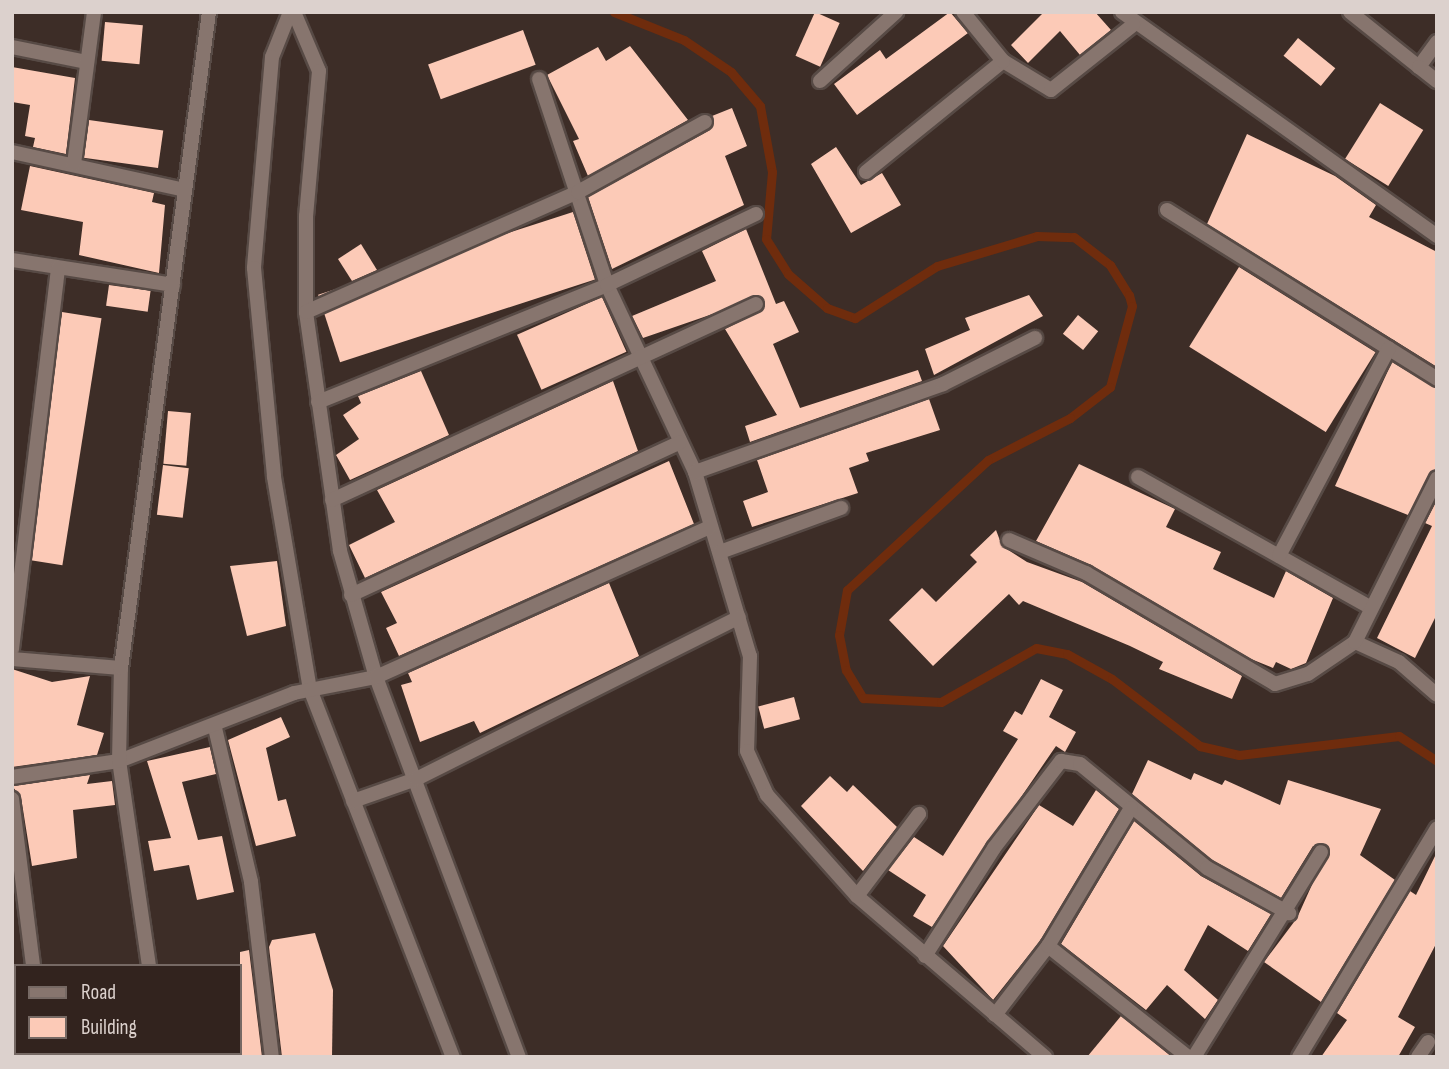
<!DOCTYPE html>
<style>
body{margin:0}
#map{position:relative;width:1449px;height:1069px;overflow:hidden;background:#3d2d27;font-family:"Sofia Sans Condensed",sans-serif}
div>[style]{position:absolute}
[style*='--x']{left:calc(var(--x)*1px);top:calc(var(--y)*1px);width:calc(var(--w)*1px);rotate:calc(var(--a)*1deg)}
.stream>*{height:9px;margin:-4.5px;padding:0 4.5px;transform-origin:4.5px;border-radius:4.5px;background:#6f2c0d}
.building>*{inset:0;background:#fccab7;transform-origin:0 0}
.roads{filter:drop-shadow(2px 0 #574a45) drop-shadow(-2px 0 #574a45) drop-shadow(0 2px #574a45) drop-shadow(0 -2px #574a45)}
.street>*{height:14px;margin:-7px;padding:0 7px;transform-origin:7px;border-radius:7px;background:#87756e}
span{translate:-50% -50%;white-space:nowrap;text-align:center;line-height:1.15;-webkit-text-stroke:7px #32231e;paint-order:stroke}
.frame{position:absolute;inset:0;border:14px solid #dcd1cd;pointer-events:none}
.legend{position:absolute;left:14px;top:964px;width:228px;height:91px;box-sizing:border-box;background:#32231e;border:2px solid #766964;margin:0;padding:9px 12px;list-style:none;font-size:21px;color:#dcd1cd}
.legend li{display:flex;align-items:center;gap:14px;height:35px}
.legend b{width:35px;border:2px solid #766964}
</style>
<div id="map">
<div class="stream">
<i style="--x:614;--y:12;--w:75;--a:21.8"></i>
<i style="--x:684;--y:40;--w:57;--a:34.2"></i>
<i style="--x:731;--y:72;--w:45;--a:49.5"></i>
<i style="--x:760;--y:106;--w:67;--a:79.7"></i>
<i style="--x:772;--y:172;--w:67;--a:95.1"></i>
<i style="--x:766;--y:239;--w:41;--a:57.8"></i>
<i style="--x:788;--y:274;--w:52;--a:41.1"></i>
<i style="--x:827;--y:308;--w:30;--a:20"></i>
<i style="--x:855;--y:318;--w:97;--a:-32.4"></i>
<i style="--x:937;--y:266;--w:104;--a:-16.7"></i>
<i style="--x:1037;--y:236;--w:37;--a:2"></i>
<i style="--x:1074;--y:237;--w:46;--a:37.9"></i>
<i style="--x:1110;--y:265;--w:36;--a:58"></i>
<i style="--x:1129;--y:295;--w:11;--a:75"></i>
<i style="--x:1132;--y:306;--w:84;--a:105.2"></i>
<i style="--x:1110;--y:387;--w:51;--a:142.2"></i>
<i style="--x:1070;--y:418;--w:92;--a:152.9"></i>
<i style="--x:988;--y:460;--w:192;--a:137.3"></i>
<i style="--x:847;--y:590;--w:46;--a:100.1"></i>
<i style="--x:839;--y:635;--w:36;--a:79"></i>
<i style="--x:846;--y:670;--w:33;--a:59"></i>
<i style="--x:863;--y:698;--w:78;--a:2.9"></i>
<i style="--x:941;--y:702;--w:109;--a:-29.6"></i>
<i style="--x:1036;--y:648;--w:32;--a:11"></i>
<i style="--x:1067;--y:654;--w:51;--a:29.1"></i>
<i style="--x:1112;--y:679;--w:111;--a:37.3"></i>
<i style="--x:1200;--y:746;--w:40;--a:13"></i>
<i style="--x:1239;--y:755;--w:161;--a:-6.8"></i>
<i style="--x:1399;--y:736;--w:45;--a:33.3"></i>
</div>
<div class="building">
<i style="left:815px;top:12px;width:27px;height:48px;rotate:24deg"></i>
<i style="clip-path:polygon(950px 12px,968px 33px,857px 115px,834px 84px,880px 50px,886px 59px)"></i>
<i style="clip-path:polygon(1044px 12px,1095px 12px,1111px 30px,1080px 55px,1060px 31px,1028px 63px,1011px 45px)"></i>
<i style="left:105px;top:22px;width:38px;height:39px;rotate:5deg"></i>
<i style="left:523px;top:30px;width:37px;height:101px;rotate:70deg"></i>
<i style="left:1298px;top:38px;width:48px;height:23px;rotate:39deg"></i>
<i style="clip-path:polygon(630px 46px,688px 120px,588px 176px,573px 141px,579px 139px,547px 75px,598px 47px,606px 61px)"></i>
<i style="clip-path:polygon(12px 67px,75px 78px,66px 154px,33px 147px,35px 138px,25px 136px,30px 105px,12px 102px)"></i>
<i style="left:1380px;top:103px;width:51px;height:66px;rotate:32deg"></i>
<i style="clip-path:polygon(732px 108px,747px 146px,725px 156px,744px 205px,612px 269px,588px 197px,710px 130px,712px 116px)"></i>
<i style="left:89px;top:120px;width:75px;height:38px;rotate:8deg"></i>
<i style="clip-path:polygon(1247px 134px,1335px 176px,1376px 205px,1369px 217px,1437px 252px,1437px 367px,1207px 224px)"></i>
<i style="clip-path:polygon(836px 147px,861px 185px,882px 173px,901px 205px,851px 233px,811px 164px)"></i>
<i style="clip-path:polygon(30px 166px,154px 193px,152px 202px,165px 205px,159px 273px,79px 255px,83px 222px,21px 210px)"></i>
<i style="left:573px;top:212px;width:71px;height:268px;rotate:72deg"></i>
<i style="clip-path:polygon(746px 229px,776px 304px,784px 301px,799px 332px,773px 344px,800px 408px,918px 370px,922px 381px,750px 442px,745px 426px,777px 415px,725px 329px,763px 310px,762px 297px,643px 338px,632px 316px,716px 281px,702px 251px)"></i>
<i style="clip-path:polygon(361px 244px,377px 270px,352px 281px,338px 259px)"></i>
<i style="left:1239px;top:267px;width:161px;height:94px;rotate:32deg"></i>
<i style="left:109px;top:285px;width:42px;height:21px;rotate:8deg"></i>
<i style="clip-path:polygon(1029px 295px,1043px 316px,934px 375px,925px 349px,970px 330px,965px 318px)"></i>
<i style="left:602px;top:297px;width:60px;height:93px;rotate:66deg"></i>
<i style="left:62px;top:312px;width:40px;height:250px;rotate:9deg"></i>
<i style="left:1078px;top:315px;width:26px;height:24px;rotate:39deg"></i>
<i style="clip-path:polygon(1392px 362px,1437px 389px,1437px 468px,1408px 515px,1335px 486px)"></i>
<i style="clip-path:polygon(421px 371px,449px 435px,350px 480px,336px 455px,359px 439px,343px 415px,361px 403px,358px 396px)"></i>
<i style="clip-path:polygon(613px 381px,638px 451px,365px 578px,349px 545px,395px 522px,377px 490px)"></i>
<i style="clip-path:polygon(929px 399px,940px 430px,866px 453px,869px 461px,849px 468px,858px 493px,752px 527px,743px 501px,768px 492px,757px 460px)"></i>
<i style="left:168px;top:411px;width:23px;height:53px;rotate:5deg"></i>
<i style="clip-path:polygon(669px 461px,694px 524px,399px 656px,386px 628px,397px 623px,381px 592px)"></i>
<i style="clip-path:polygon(1079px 464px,1175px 509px,1166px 527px,1221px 552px,1213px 569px,1274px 598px,1286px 571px,1333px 598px,1306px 663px,1291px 669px,1276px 662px,1273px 668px,1251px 659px,1091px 565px,1036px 541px)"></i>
<i style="left:163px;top:465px;width:26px;height:50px;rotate:7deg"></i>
<i style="clip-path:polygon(1437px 500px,1437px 614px,1415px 658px,1377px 638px,1432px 526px,1425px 523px)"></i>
<i style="clip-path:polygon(996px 530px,1002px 546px,1027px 562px,1082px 582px,1242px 676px,1232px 699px,1159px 669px,1163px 662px,1130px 646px,1023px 601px,1019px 605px,1009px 594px,933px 666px,889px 620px,922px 588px,936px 602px,977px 562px,970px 555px)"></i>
<i style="clip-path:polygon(277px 561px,286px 626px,247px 636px,230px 566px)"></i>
<i style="clip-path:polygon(609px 583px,639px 656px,480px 733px,474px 721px,420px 742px,401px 685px,412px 682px,408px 673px)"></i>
<i style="clip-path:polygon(12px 669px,52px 682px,90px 676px,77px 725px,104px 733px,97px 755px,12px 767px)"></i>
<i style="clip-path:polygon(1041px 679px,1063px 690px,1049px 717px,1076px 732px,1065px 752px,1056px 746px,932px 927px,913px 916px,926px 895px,888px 870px,914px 837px,943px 856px,1018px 739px,1003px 731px,1015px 711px,1022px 715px)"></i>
<i style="left:794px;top:697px;width:23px;height:37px;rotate:75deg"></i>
<i style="clip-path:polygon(281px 717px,290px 737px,266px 748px,278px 801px,286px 799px,296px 836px,256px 846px,228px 740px)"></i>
<i style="clip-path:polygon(210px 747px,216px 774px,182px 782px,198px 840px,222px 836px,234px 892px,197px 900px,189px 865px,154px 871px,148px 841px,171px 838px,147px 761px)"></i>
<i style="clip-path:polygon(1148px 760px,1191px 780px,1194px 773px,1222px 785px,1225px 780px,1280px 805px,1288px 780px,1381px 809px,1360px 855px,1395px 880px,1321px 1002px,1264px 962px,1297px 918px,1329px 847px,1313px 846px,1281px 898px,1212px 860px,1132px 794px)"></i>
<i style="clip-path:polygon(90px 775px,87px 784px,112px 781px,115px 805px,73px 810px,77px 858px,32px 866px,21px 797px,12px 786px)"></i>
<i style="clip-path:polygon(830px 776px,847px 792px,853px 785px,897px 827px,863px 871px,801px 806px)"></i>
<i style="clip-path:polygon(1096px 790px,1119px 809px,1040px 941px,993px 1000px,943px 946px,1039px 805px,1073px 826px)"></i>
<i style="clip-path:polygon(1134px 821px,1201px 876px,1271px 914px,1248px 951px,1208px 925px,1184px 970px,1218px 1000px,1205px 1019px,1167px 985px,1146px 1010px,1061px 944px)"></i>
<i style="clip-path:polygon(1437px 852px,1437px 942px,1398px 1017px,1415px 1027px,1398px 1057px,1321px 1057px,1347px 1020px,1337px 1013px,1410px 891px,1416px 895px)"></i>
<i style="clip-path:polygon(315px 933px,333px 990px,332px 1057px,282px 1057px,269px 947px,272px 940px)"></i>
<i style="clip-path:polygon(249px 950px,262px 1057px,240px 1057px,240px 952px)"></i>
<i style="clip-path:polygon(1121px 1016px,1172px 1057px,1087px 1057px)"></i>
</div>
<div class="roads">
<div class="street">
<i style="--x:290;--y:12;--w:48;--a:111.8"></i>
<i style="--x:272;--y:57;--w:212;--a:94.9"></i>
<i style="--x:254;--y:268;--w:210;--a:84.5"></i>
<i style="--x:274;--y:477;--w:215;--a:80.4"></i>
<i style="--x:310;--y:689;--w:395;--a:68.8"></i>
<i style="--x:294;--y:12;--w:64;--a:67"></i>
<i style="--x:319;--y:71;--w:146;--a:95.1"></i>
<i style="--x:306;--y:216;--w:96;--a:90"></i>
<i style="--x:306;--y:312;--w:241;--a:81.9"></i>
<i style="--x:340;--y:551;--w:131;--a:74.1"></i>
<i style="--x:376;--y:677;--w:406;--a:69.4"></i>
<i style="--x:1122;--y:12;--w:387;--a:35.4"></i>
<i style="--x:1350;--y:12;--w:88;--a:38.6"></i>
<i style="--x:1437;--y:42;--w:31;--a:126"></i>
<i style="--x:1419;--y:67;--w:23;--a:38"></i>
<i style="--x:12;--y:47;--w:76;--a:11.3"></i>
<i style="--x:1003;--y:61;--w:56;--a:31.1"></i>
<i style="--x:1051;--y:90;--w:105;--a:-38.4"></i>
<i style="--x:539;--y:79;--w:217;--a:71.7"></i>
<i style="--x:607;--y:285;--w:207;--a:64.8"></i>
<i style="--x:695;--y:472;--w:192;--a:73.4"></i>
<i style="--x:750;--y:656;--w:95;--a:91.8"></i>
<i style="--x:747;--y:751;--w:48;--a:65.6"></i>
<i style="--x:767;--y:795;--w:135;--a:48.3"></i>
<i style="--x:857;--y:896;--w:248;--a:40.6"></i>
<i style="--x:820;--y:81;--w:103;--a:-42.2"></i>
<i style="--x:12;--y:152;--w:177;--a:12.4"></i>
<i style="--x:74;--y:164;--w:153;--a:-82.5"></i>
<i style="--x:866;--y:172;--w:176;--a:-39"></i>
<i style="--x:1003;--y:61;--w:63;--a:-129.2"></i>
<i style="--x:1167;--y:210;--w:319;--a:32"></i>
<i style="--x:12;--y:260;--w:163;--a:8.8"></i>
<i style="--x:306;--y:312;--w:297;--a:-23.8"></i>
<i style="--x:578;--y:192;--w:145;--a:-28.9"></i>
<i style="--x:318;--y:402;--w:312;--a:-22"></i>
<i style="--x:607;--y:285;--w:165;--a:-25.5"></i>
<i style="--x:695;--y:472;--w:263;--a:-19.5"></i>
<i style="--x:943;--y:384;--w:103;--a:-26.6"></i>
<i style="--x:1138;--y:477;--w:267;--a:29.3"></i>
<i style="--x:332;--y:500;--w:467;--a:-24.8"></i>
<i style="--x:1009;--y:540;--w:84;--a:23.2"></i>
<i style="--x:1086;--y:573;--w:219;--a:30.4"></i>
<i style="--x:1275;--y:684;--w:34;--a:-17"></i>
<i style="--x:1308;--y:674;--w:57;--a:-34.2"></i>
<i style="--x:1355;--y:642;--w:48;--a:24.4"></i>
<i style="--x:1399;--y:662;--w:50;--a:41"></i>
<i style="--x:720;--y:552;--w:129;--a:-20"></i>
<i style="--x:1279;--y:556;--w:235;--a:-62.1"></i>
<i style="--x:351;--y:595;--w:362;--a:-24.9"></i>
<i style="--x:1355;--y:642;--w:183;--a:-63.4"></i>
<i style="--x:12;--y:649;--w:384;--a:-83.1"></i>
<i style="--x:12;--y:659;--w:109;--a:4.7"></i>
<i style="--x:215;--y:728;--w:158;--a:76.8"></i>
<i style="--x:251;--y:882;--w:176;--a:83.2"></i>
<i style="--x:12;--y:777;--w:108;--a:-8.5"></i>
<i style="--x:119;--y:761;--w:188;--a:-21.2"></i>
<i style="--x:294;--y:693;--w:84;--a:-11"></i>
<i style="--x:376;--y:677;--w:366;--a:-24.2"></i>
<i style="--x:12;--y:799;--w:168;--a:82.8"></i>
<i style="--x:353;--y:801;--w:67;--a:-19.2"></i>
<i style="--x:416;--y:779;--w:361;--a:-26.6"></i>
<i style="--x:857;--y:896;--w:103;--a:-52.9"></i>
<i style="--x:1048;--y:946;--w:179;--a:38.4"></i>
<i style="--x:925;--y:956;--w:128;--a:-57.4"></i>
<i style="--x:994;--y:848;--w:110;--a:-52.4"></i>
<i style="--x:1061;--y:761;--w:19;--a:9"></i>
<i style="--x:1080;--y:764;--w:164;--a:39.3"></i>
<i style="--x:1207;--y:868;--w:94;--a:28.8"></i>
<i style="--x:149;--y:966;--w:207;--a:-98.3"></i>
<i style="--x:119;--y:761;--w:93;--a:-88.8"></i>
<i style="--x:121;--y:668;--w:662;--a:-82.36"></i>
<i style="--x:12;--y:981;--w:4;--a:27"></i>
<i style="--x:995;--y:1015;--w:87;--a:-52.5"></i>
<i style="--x:1048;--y:946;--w:161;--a:-59"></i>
<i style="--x:160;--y:1053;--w:4;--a:76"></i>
<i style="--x:1194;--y:1057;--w:241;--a:-58.2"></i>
<i style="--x:1299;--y:1057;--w:267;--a:-58.9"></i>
<i style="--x:1418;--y:1057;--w:18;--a:-56"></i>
</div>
</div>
<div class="frame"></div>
<ul class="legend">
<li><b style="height:9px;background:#87756e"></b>Road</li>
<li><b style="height:19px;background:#fccab7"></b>Building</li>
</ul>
</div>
